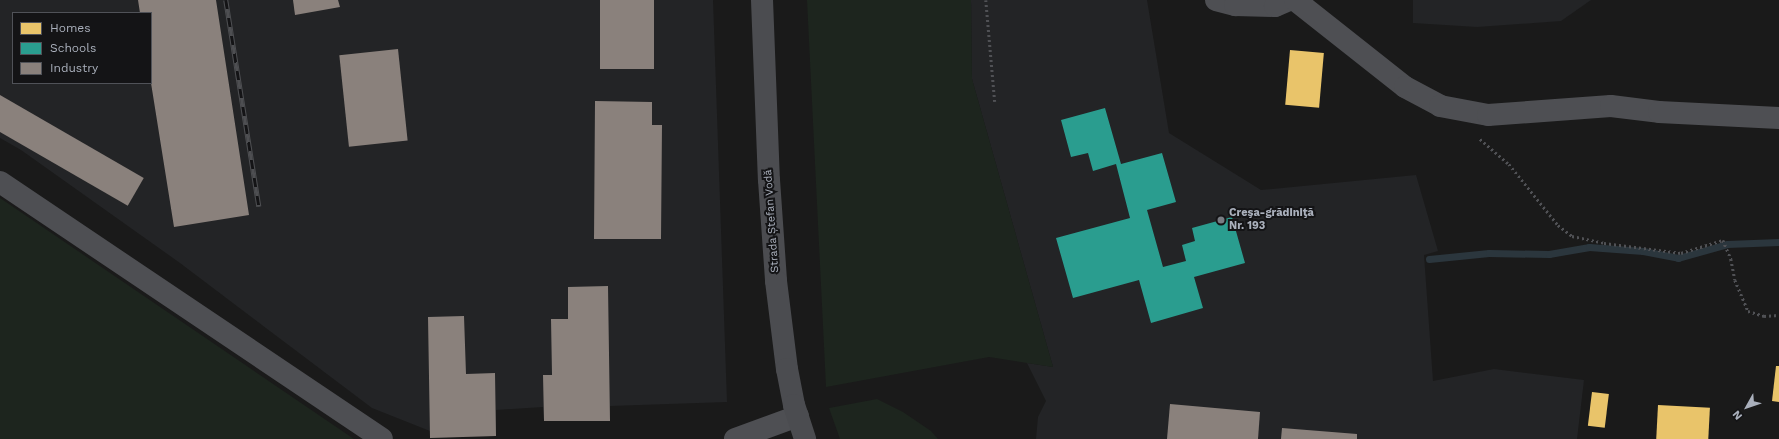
<!DOCTYPE html>
<meta charset="utf-8">
<style>
body{margin:0}
#map{position:relative;width:1779px;height:439px;overflow:hidden;background:#1a1a1a;font-family:"Work Sans",sans-serif}
div>[style]{position:absolute}
[style*='--x']{left:calc(var(--x)*1px);top:calc(var(--y)*1px);width:calc(var(--w)*1px);rotate:calc(var(--a)*1deg)}
.built>*{inset:0;background:#232426}
.green>*{inset:0;background:#1d251e}
.homes>*{inset:0;background:#e9c46a;transform-origin:0 0}
.schools>*{inset:0;background:#2a9d8f}
.industry>*{inset:0;background:#8a817c;transform-origin:0 0}
.stream>*{height:7px;margin:-3.5px;padding:0 3.5px;transform-origin:3.5px;border-radius:3.5px;background:#2b363d}
.path>*{height:2.5px;margin-top:-1.25px;transform-origin:0;background:repeating-linear-gradient(90deg,#505155 0 2px,transparent 0 5px)}
.minor>*{height:22px;margin:-11px;padding:0 11px;transform-origin:11px;border-radius:11px;background:#4e4f53}
.highway>*{height:22px;margin:-11px;padding:0 11px;transform-origin:11px;border-radius:11px;background:#4b4c50}
.rail>*{height:4.5px;margin-top:-2.25px;transform-origin:0;background:repeating-linear-gradient(90deg,#141416 0 9px,#4e4f52 0 18px);box-sizing:border-box;border-block:1px solid #4e4f52}
.dots>*{width:11px;height:11px;translate:-50% -50%;box-sizing:border-box;border:2px solid #141416;border-radius:50%}
span{translate:-50% -50%;white-space:nowrap;text-align:center;line-height:1.15;-webkit-text-stroke:4px #141416;paint-order:stroke}
.poi-label{font-size:11px;color:#aab0bc;font-weight:700}
.left{translate:0 -50%;text-align:left}
.street-label{font-size:11px;color:#aab0bc}
.legend{position:absolute;left:12px;top:12px;width:140px;height:72px;box-sizing:border-box;background:#141416;border:1px solid #505258;margin:0;padding:5px 7px;list-style:none;font-size:12px;color:#aab0bc}
.legend li{display:flex;align-items:center;gap:8px;height:20px}
.legend b{width:20px;border:1px solid #505258}
.north{position:absolute;left:1727px;top:387px;width:40px;height:40px;-webkit-text-stroke:3px #141416;paint-order:stroke;rotate:230deg;font-size:11px;font-weight:700;line-height:16px;text-align:center;color:#aab0bc}
.north::after{content:'';display:block;margin:auto;width:14px;height:18px;background:#aab0bc;clip-path:polygon(50% 0,100% 100%,50% 72%,0 100%)}
</style>
<div id="map">
<div class="built">
<i style="clip-path:polygon(evenodd,0 0,713px 0,727px 402px,610px 406px,610px 421px,544px 421px,543px 407px,496px 410px,496px 436px,430px 438px,430px 431px,372px 408px,180px 263px,21px 150px,0 138px,0 0,13px 13px,151px 13px,151px 83px,13px 83px,13px 13px)"></i>
<i style="clip-path:polygon(971px 0,1147px 0,1169px 133px,1261px 190px,1416px 175px,1438px 251px,1424px 255px,1433px 381px,1494px 369px,1584px 380px,1577px 439px,1036px 439px,1038px 417px,1046px 401px,1027px 363px,1053px 367px,972px 79px)"></i>
<i style="clip-path:polygon(1413px 0,1591px 0,1561px 21px,1477px 27px,1413px 23px)"></i>
</div>
<div class="green">
<i style="clip-path:polygon(807px 0,971px 0,972px 79px,1053px 367px,989px 357px,826px 387px)"></i>
<i style="clip-path:polygon(0 198px,354px 439px,0 439px)"></i>
<i style="clip-path:polygon(877px 399px,903px 412px,931px 431px,938px 439px,840px 439px,829px 408px)"></i>
</div>
<div class="homes">
<i style="left:1290px;top:50px;width:34px;height:55px;rotate:5deg"></i>
<i style="clip-path:polygon(1776px 366px,1779px 366px,1779px 402px,1772px 401px)"></i>
<i style="left:1592px;top:392px;width:17px;height:34px;rotate:7deg"></i>
<i style="left:1658px;top:405px;width:52px;height:34px;rotate:3deg"></i>
</div>
<div class="schools">
<i style="clip-path:polygon(1105px 108px,1121px 164px,1162px 153px,1176px 202px,1147px 210px,1163px 267px,1186px 261px,1182px 245px,1195px 241px,1192px 228px,1232px 217px,1245px 263px,1194px 277px,1203px 308px,1151px 323px,1139px 280px,1073px 298px,1056px 238px,1130px 218px,1116px 164px,1093px 171px,1088px 153px,1071px 157px,1061px 120px)"></i>
</div>
<div class="industry">
<i style="clip-path:polygon(138px 0,216px 0,249px 215px,174px 227px,151px 83px,151px 13px,140px 13px)"></i>
<i style="clip-path:polygon(293px 0,338px 0,340px 7px,295px 15px)"></i>
<i style="left:600px;top:0;width:54px;height:69px"></i>
<i style="left:398px;top:49px;width:92px;height:59px;rotate:84deg"></i>
<i style="left:0;top:95px;width:166px;height:32px;rotate:30deg"></i>
<i style="clip-path:polygon(595px 101px,652px 102px,652px 125px,662px 125px,661px 239px,594px 239px)"></i>
<i style="clip-path:polygon(608px 286px,610px 421px,544px 421px,543px 375px,552px 375px,551px 319px,568px 319px,568px 287px)"></i>
<i style="clip-path:polygon(464px 316px,466px 374px,495px 373px,496px 436px,430px 438px,428px 317px)"></i>
<i style="clip-path:polygon(1170px 404px,1260px 412px,1258px 439px,1167px 439px)"></i>
<i style="clip-path:polygon(1282px 428px,1357px 434px,1357px 439px,1281px 439px)"></i>
</div>
<div class="stream">
<i style="--x:1429;--y:259;--w:60;--a:-5.7"></i>
<i style="--x:1489;--y:253;--w:60;--a:1"></i>
<i style="--x:1549;--y:254;--w:41;--a:-9.9"></i>
<i style="--x:1589;--y:247;--w:54;--a:4.2"></i>
<i style="--x:1643;--y:251;--w:36;--a:11"></i>
<i style="--x:1678;--y:258;--w:51;--a:-15.9"></i>
<i style="--x:1727;--y:244;--w:52;--a:-2.2"></i>
</div>
<div class="path">
<i style="--x:986;--y:0;--w:102;--a:85"></i>
<i style="--x:1480;--y:139;--w:38;--a:41"></i>
<i style="--x:1509;--y:164;--w:78;--a:51.2"></i>
<i style="--x:1558;--y:225;--w:18;--a:38"></i>
<i style="--x:1572;--y:236;--w:33;--a:12"></i>
<i style="--x:1604;--y:243;--w:78;--a:7.4"></i>
<i style="--x:1681;--y:253;--w:44;--a:-17.2"></i>
<i style="--x:1723;--y:240;--w:21;--a:67"></i>
<i style="--x:1731;--y:259;--w:21;--a:79"></i>
<i style="--x:1735;--y:280;--w:34;--a:67"></i>
<i style="--x:1748;--y:311;--w:17;--a:17"></i>
<i style="--x:1764;--y:316;--w:15;--a:-4"></i>
</div>
<div class="minor">
<i style="--x:1216;--y:0;--w:20;--a:15"></i>
<i style="--x:1235;--y:5;--w:40;--a:1.4"></i>
<i style="--x:1275;--y:6;--w:15;--a:-23"></i>
<i style="--x:1295;--y:0;--w:140;--a:38.3"></i>
<i style="--x:1405;--y:87;--w:40;--a:28"></i>
<i style="--x:1440;--y:106;--w:49;--a:10.6"></i>
<i style="--x:1488;--y:115;--w:123;--a:-4.2"></i>
<i style="--x:1611;--y:106;--w:48;--a:7.1"></i>
<i style="--x:1659;--y:112;--w:120;--a:2.9"></i>
<i style="--x:0;--y:182;--w:460;--a:33.9"></i>
<i style="--x:735;--y:439;--w:67;--a:-20.1"></i>
</div>
<div class="highway">
<i style="--x:762;--y:0;--w:180;--a:87.8"></i>
<i style="--x:769;--y:180;--w:101;--a:86"></i>
<i style="--x:776;--y:281;--w:89;--a:82.9"></i>
<i style="--x:787;--y:369;--w:37;--a:79"></i>
<i style="--x:794;--y:405;--w:36;--a:72"></i>
</div>
<div class="rail">
<i style="--x:226;--y:0;--w:209;--a:80.9"></i>
</div>
<div class="dots">
<i style="left:1221px;top:220px;background:#787c83"></i>
</div>
<div class="poi-label">
<span class="left" style="left:1229px;top:220px">Creşa-grădiniţă<br>Nr. 193</span>
</div>
<div class="street-label">
<span style="left:772px;top:221px;rotate:-94deg">Strada Ștefan Vodă</span>
</div>
<ul class="legend">
<li><b style="height:11px;background:#e9c46a"></b>Homes</li>
<li><b style="height:11px;background:#2a9d8f"></b>Schools</li>
<li><b style="height:11px;background:#8a817c"></b>Industry</li>
</ul>
<div class="north">N</div>
</div>
